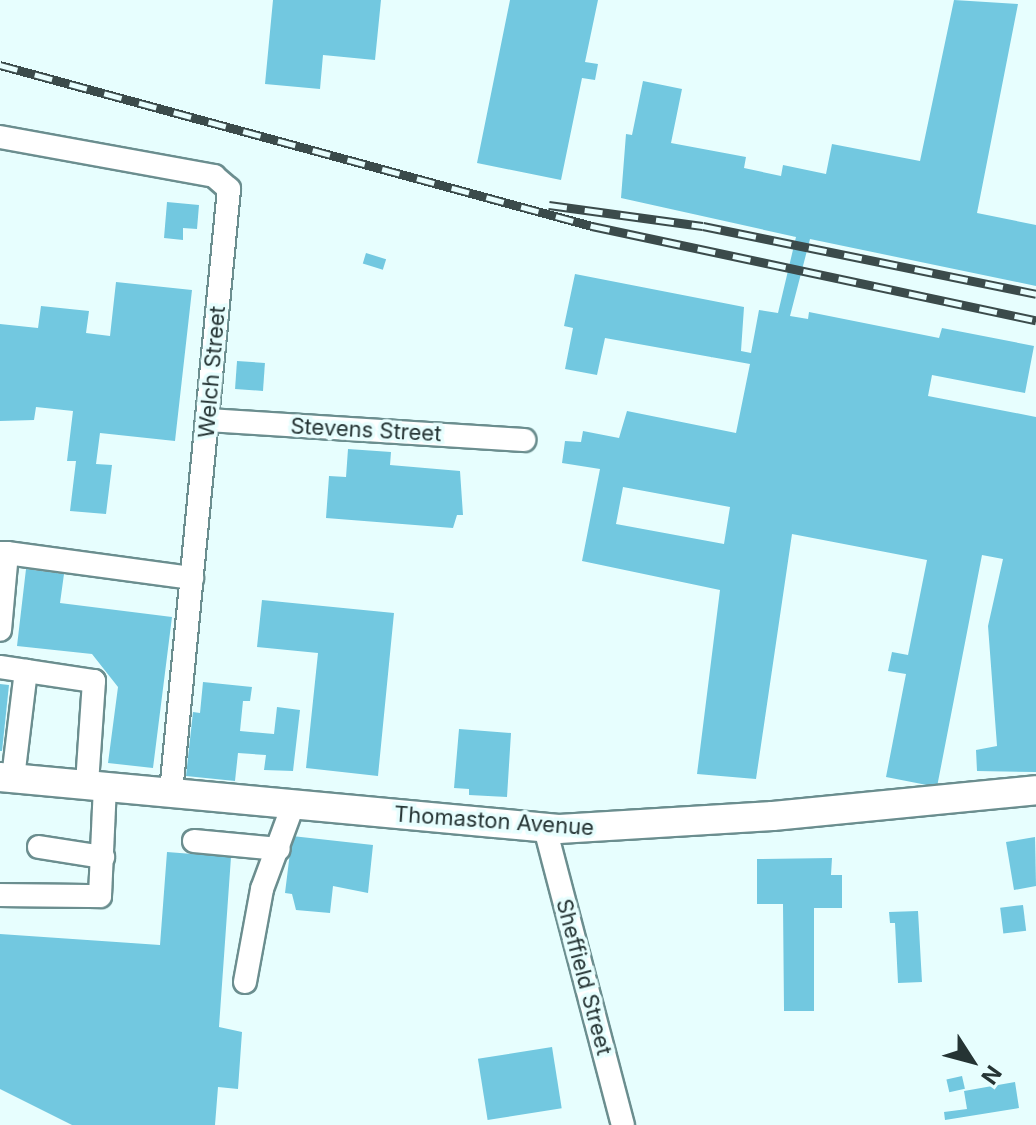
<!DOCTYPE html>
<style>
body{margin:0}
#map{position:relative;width:1036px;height:1125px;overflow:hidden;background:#e7fefe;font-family:Inter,sans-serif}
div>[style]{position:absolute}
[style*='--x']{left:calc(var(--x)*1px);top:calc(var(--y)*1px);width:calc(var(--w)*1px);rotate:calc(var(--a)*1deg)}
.building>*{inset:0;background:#72c8e0;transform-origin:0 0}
.roads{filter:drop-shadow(2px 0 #6b8e8f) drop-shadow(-2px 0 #6b8e8f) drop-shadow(0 2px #6b8e8f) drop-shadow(0 -2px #6b8e8f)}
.minor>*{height:22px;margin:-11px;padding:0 11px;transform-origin:11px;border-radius:11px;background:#fff}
.major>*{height:28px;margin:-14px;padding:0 14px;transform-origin:14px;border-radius:14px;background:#fff}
.rail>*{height:9px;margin-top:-4.5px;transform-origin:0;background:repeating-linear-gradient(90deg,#e7fefe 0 18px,#3b4b4b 0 36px);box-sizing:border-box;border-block:2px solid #3b4b4b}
span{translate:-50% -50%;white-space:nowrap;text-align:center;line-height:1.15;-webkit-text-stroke:7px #e7fefe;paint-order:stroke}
.street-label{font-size:22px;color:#253434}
.north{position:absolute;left:932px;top:1021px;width:80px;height:80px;-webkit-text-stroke:6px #e7fefe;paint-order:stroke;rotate:126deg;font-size:22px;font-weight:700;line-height:32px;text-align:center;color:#253434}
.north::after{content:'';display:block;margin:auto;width:28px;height:36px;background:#253434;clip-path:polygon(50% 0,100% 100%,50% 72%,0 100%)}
</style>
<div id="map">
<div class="building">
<i style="clip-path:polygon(273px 0,381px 0,375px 60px,323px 55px,320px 89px,265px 84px)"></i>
<i style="clip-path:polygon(510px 0,598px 0,585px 62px,598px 64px,595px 80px,582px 78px,561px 180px,477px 163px)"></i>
<i style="clip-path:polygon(evenodd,954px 0,1018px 4px,977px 213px,1036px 225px,1036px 286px,810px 239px,790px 316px,808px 319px,809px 312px,939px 338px,942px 328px,1034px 346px,1025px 393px,932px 375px,928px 396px,1036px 417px,1036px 772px,977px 771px,976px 750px,997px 746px,988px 626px,1003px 559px,982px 555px,937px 787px,886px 777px,906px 674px,888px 671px,892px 652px,908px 655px,927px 560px,792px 534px,756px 779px,697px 774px,720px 590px,582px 561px,600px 469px,562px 463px,565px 441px,581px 442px,583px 431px,619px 438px,627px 411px,736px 433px,750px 364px,605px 338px,597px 375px,565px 369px,573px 328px,564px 326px,575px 274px,744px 307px,741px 351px,751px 353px,759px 310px,778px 313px,796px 237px,621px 198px,626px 134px,632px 135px,643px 81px,682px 89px,671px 143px,746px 157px,744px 168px,781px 176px,783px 165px,826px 174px,832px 144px,920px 161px,954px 0,623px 487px,730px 507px,724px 544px,616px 524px,623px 487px)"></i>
<i style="clip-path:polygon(167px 202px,199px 205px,197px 229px,183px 228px,183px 240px,164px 238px)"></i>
<i style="left:366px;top:253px;width:21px;height:11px;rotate:17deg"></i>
<i style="clip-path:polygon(116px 282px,192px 290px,175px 441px,100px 433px,96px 464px,112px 465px,106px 514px,70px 511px,76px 461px,67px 461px,73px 411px,36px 407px,34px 420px,0 421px,0 324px,38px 328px,41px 306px,89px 311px,86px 333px,110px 336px)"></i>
<i style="left:237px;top:361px;width:28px;height:28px;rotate:4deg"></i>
<i style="clip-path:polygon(348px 449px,391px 452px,390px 465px,460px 471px,463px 515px,457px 515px,453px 528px,326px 518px,329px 476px,346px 477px)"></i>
<i style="clip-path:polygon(26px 569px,64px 574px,60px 603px,172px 617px,153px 768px,108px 763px,118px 687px,92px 654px,17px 646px)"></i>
<i style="clip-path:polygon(262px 600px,394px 613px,378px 776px,306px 768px,318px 653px,257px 647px)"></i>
<i style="clip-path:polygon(203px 682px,252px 687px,250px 701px,243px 701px,240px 731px,274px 734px,277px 707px,300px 710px,293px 771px,264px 770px,266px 755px,238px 753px,235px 781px,186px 776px,193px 712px,200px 713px)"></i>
<i style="clip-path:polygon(0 684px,9px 685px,2px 751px,0 751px)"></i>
<i style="clip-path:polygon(459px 729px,511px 733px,507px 797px,469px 795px,469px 789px,454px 788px)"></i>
<i style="clip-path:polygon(292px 836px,373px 845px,368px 893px,333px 886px,330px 913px,296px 910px,292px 894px,285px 893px)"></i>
<i style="clip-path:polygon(1035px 837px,1036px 886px,1014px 890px,1006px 842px)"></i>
<i style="clip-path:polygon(167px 852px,231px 857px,219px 1027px,242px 1032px,238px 1089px,218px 1087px,215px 1125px,72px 1125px,0 1089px,0 934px,160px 945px)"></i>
<i style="clip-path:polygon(832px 858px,831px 875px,842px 875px,842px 908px,814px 908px,814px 1011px,784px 1011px,783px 904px,757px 904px,757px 859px)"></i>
<i style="left:1023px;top:905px;width:26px;height:23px;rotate:83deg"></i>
<i style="clip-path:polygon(918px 911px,922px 982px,898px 983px,895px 923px,890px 923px,889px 912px)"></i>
<i style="left:552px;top:1047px;width:62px;height:75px;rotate:81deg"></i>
<i style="left:962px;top:1076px;width:13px;height:16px;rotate:77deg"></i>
<i style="clip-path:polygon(1015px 1082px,1019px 1108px,945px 1120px,944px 1112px,967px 1109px,964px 1091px)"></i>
</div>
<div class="roads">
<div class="minor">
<i style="--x:0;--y:137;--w:218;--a:10.3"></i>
<i style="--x:214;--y:176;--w:20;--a:41"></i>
<i style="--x:229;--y:189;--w:607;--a:95.49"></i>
<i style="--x:207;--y:420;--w:318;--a:3.6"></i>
<i style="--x:0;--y:553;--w:7;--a:0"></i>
<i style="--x:7;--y:553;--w:77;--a:95.2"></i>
<i style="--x:7;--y:553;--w:187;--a:7.7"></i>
<i style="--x:0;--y:667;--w:95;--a:8.5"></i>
<i style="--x:94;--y:681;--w:104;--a:93.9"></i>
<i style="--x:13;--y:778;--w:108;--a:-83.1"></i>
<i style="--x:545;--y:828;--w:307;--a:75.3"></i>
<i style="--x:194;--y:841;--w:85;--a:5.4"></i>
<i style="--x:39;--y:847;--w:65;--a:8.9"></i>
<i style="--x:0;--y:895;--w:100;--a:0.6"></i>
<i style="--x:100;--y:896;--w:109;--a:-87.4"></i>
<i style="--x:245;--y:982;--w:95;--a:-79.6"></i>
<i style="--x:262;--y:889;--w:90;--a:-69.7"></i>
</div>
<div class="major">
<i style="--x:0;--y:777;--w:561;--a:5.31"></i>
<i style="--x:559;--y:829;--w:214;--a:-3.5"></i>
<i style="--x:773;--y:816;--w:264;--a:-5.6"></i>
</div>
</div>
<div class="rail">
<i style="--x:0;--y:65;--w:614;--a:15.21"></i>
<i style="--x:592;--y:226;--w:454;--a:12"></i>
<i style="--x:549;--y:205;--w:155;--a:7.8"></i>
<i style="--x:703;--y:226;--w:340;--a:11.5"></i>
</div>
<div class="street-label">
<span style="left:212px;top:372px;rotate:-85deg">Welch Street</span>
<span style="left:366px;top:430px;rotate:3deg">Stevens Street</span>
<span style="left:494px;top:821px;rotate:4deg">Thomaston Avenue</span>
<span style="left:584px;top:977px;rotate:75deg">Sheffield Street</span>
</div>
<div class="north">N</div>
</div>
